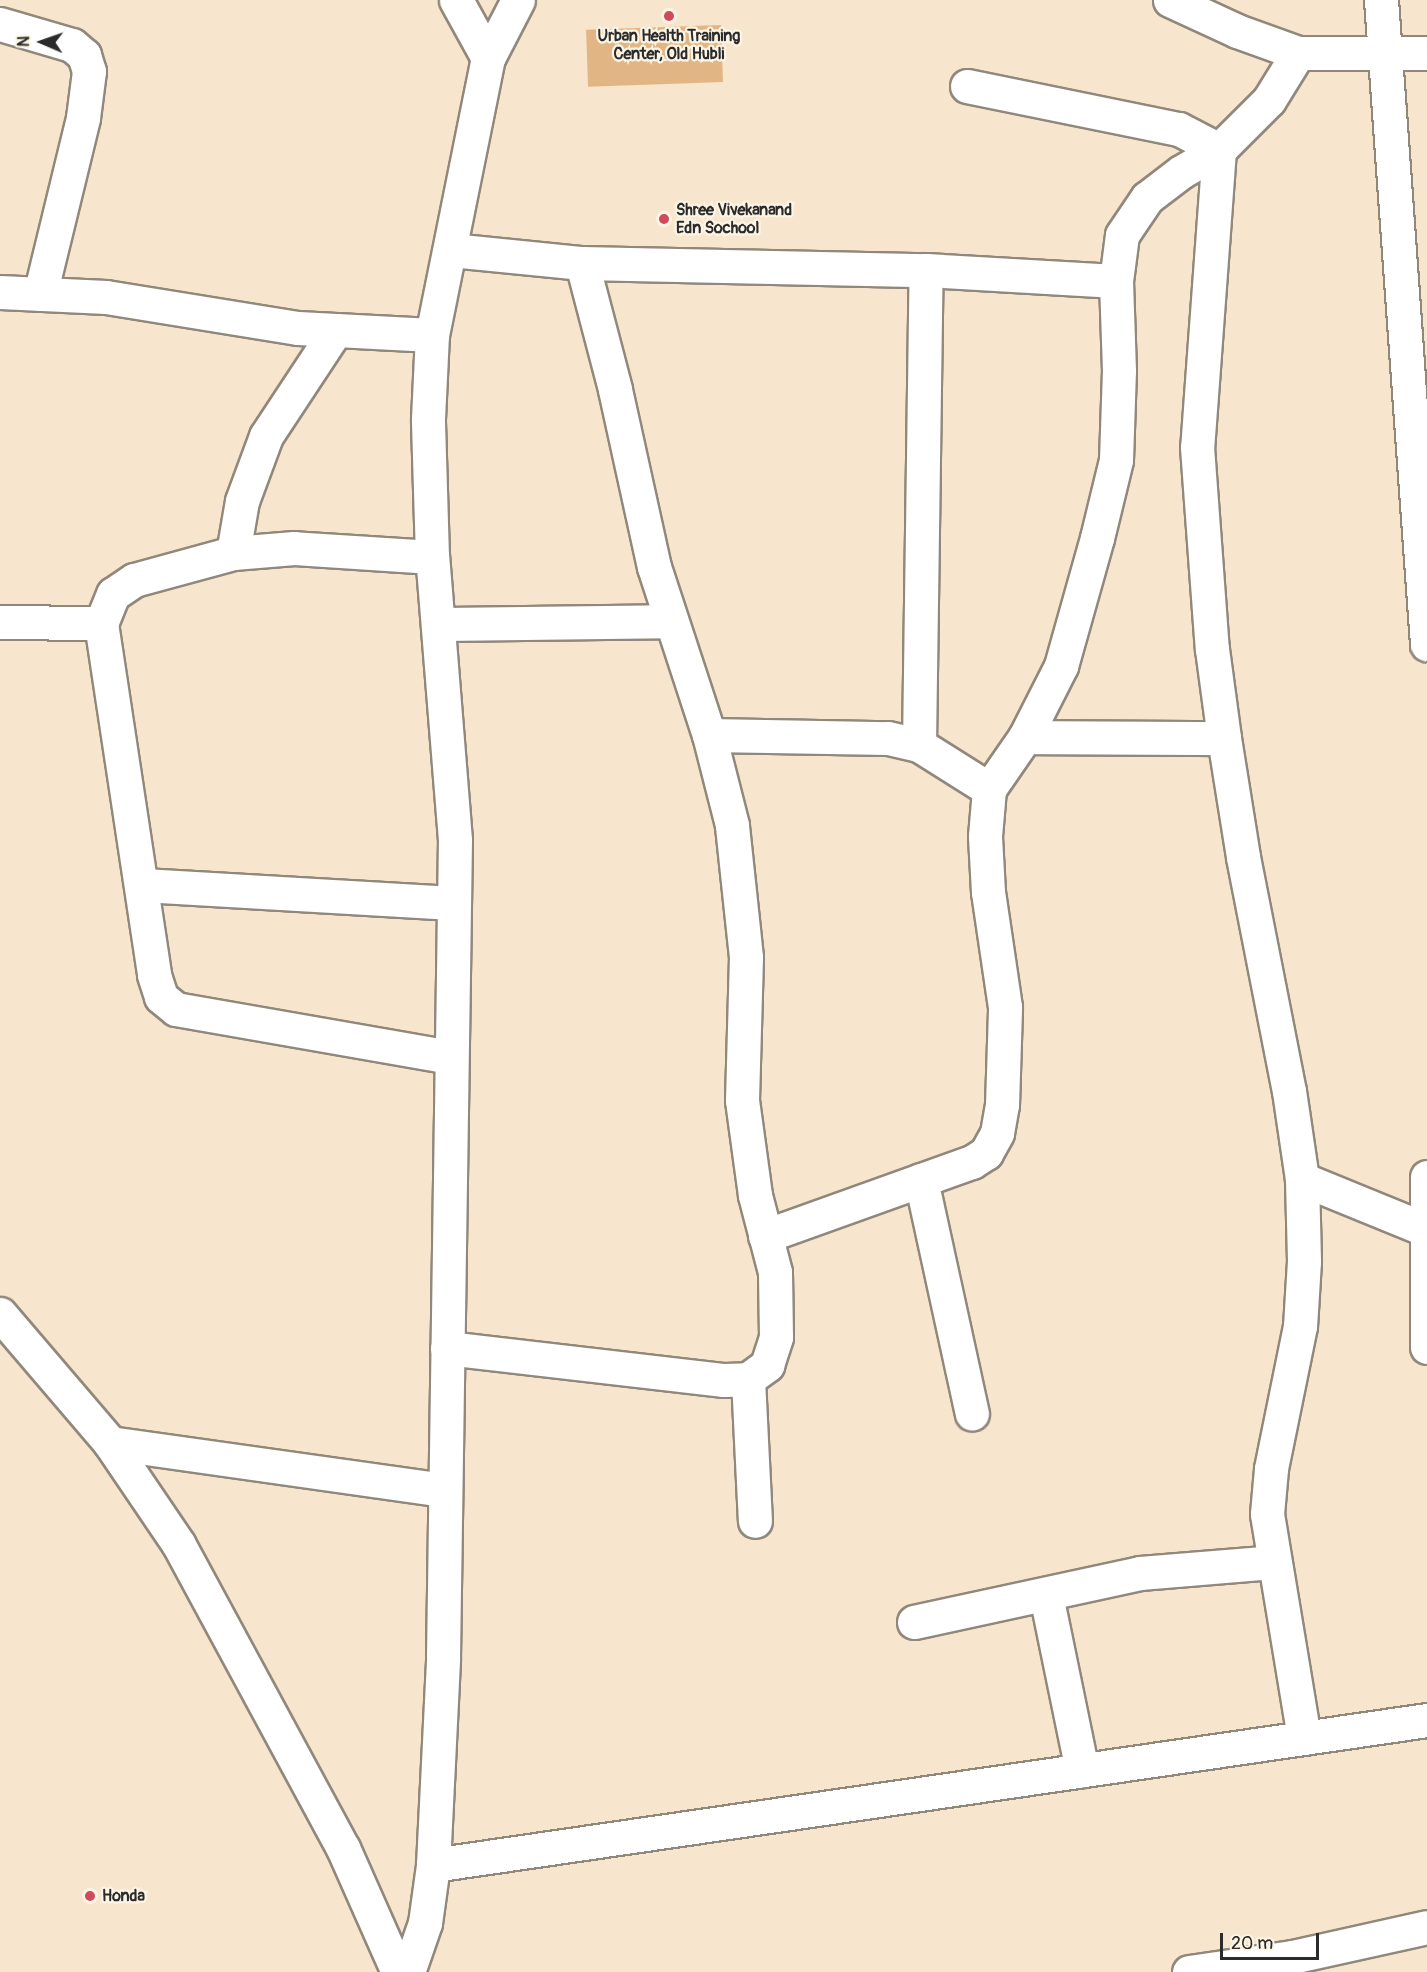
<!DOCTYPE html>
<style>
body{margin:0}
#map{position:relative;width:1427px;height:1972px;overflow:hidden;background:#f7e5cd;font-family:Pangolin,sans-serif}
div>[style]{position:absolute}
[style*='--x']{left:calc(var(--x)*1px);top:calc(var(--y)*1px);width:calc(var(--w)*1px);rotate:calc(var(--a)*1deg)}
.building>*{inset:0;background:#e1b684;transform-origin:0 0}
.roads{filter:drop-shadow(2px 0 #91887c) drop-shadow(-2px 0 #91887c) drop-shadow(0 2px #91887c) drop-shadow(0 -2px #91887c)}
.street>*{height:33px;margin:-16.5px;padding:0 16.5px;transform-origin:16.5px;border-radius:16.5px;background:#fff}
.secondary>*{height:33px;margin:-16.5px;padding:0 16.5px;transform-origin:16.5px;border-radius:16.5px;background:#fff}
.dots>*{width:16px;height:16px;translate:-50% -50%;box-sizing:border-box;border:3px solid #fcf5e5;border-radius:50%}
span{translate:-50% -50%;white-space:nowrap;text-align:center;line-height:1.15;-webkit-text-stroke:4.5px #fcf5e5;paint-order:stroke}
.poi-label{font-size:16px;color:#2b2b2b;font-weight:700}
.left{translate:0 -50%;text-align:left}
.north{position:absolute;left:12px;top:12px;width:60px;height:60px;-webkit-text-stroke:4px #fcf5e5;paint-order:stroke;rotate:272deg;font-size:16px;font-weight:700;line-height:24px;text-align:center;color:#2b2b2b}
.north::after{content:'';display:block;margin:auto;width:21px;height:27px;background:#2b2b2b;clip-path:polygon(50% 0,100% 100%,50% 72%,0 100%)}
.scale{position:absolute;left:1220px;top:1933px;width:99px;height:27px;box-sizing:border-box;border:3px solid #2b2b2b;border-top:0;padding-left:8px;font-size:18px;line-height:21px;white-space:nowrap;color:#2b2b2b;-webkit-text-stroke:4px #fcf5e5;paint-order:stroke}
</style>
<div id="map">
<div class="building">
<i style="left:721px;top:25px;width:57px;height:135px;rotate:88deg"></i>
</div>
<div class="roads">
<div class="street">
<i style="--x:456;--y:0;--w:66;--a:61.1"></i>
<i style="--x:1170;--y:0;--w:74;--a:24.8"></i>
<i style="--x:1237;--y:31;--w:65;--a:19.8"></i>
<i style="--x:1298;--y:53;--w:129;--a:0"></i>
<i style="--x:1381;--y:0;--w:646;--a:85.91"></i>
<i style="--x:0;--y:24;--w:75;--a:16.3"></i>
<i style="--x:72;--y:45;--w:16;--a:40"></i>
<i style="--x:84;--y:55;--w:17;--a:73"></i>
<i style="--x:89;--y:71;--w:47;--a:97.3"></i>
<i style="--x:83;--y:118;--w:181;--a:103.7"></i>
<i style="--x:967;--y:86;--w:216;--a:11.5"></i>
<i style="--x:1179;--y:129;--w:45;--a:27.7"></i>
<i style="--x:1219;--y:150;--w:298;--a:94.2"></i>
<i style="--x:1197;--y:447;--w:203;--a:85.8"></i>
<i style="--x:1212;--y:649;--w:90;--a:82.3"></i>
<i style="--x:1224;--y:738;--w:121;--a:80.9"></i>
<i style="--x:1243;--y:857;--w:238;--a:78.9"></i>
<i style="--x:1289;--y:1091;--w:89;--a:81.6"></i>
<i style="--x:1302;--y:1179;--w:82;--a:88.6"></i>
<i style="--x:1304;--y:1261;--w:65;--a:93.5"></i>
<i style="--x:1300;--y:1326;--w:146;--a:101.5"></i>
<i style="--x:1271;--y:1469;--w:45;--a:95.1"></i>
<i style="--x:1267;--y:1514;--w:227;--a:80.6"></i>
<i style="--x:451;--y:250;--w:132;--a:5.7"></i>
<i style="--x:582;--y:263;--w:344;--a:1.2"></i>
<i style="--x:926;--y:270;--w:190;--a:3.3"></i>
<i style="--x:0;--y:292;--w:106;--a:2.7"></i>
<i style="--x:106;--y:297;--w:194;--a:9.2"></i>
<i style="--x:298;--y:328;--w:134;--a:3"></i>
<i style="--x:233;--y:553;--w:53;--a:-80.2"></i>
<i style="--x:242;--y:501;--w:69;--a:-69.7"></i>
<i style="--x:266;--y:436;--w:127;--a:-56.6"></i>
<i style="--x:432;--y:557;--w:138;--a:-176.3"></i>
<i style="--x:294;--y:548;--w:61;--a:175.3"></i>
<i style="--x:233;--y:553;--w:103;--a:164.7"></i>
<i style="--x:134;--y:580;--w:25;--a:146"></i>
<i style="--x:113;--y:594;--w:31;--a:112"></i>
<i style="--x:101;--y:623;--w:356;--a:81.4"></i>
<i style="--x:154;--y:975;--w:23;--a:72"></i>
<i style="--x:161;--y:997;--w:19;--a:39"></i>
<i style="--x:176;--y:1009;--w:278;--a:9.9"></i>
<i style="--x:0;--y:622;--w:101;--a:0.6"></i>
<i style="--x:439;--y:624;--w:231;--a:-0.7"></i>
<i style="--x:709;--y:735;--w:179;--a:1"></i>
<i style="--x:888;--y:738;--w:32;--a:13"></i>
<i style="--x:919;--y:745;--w:83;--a:32.2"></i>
<i style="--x:1025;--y:737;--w:199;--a:0.3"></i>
<i style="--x:919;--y:745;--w:475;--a:-89.2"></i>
<i style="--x:142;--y:885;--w:312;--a:3.3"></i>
<i style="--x:1427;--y:1177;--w:170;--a:90"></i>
<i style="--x:1302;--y:1179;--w:135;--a:22.2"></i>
<i style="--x:921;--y:1180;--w:239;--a:77.7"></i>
<i style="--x:765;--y:1236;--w:220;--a:-19.7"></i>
<i style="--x:972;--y:1162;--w:17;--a:-33"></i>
<i style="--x:986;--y:1153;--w:23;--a:-61"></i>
<i style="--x:997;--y:1133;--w:28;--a:-80"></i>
<i style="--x:1002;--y:1105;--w:98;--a:-88.2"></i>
<i style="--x:1005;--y:1007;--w:116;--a:-98.4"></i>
<i style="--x:988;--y:892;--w:56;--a:-93.1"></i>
<i style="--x:985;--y:836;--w:47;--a:-85.1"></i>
<i style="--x:989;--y:789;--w:63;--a:-55.3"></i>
<i style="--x:1025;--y:737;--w:80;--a:-63.1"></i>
<i style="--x:1061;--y:666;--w:133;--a:-74.3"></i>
<i style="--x:1097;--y:538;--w:80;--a:-76.3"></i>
<i style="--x:1116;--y:460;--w:89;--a:-88.1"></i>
<i style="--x:1119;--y:371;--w:90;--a:-91.9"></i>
<i style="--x:1116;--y:281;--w:46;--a:-82.6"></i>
<i style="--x:1122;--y:235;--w:45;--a:-56"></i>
<i style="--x:1147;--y:198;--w:43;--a:-37.4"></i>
<i style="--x:1181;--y:172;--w:44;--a:-30.1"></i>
<i style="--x:1219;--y:150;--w:71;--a:-45"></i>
<i style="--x:1269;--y:100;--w:55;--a:-58.3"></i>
<i style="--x:0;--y:1314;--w:170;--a:49.5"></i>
<i style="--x:110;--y:1443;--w:123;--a:55.9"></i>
<i style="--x:179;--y:1545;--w:345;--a:61.6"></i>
<i style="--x:343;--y:1848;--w:136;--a:66.1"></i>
<i style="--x:447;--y:1348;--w:279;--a:6.6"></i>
<i style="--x:724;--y:1380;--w:24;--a:-2"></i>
<i style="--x:748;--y:1379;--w:24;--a:-36"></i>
<i style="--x:767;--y:1365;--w:29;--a:-72"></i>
<i style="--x:776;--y:1337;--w:65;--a:-90.9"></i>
<i style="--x:775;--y:1272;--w:80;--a:-104.6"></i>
<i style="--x:755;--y:1195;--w:96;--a:-97.8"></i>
<i style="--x:742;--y:1100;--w:143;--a:-88.4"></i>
<i style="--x:746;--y:957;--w:133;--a:-96.1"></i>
<i style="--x:732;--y:825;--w:93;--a:-104.3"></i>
<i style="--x:709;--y:735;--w:177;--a:-108.1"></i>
<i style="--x:654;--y:567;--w:182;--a:-102.4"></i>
<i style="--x:615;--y:389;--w:130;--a:-104.7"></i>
<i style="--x:748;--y:1379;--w:142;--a:87.2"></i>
<i style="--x:110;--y:1443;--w:338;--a:8"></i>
<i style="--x:1046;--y:1595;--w:179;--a:78.4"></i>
<i style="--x:914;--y:1622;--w:231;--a:-12.2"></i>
<i style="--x:1140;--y:1573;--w:133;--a:-4.7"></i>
<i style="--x:433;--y:1865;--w:1005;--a:-8.3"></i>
<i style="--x:1189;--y:1972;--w:104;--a:-8.3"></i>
<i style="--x:1292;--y:1957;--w:138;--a:-12.5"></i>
</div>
<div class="secondary">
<i style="--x:408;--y:1972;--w:52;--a:-70.9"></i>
<i style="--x:425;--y:1923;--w:59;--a:-82.1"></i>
<i style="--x:433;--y:1865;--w:208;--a:-87.2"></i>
<i style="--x:443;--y:1657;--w:817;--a:-89.16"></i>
<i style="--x:455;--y:840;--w:284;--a:-94.6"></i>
<i style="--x:432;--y:557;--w:138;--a:-91.7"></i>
<i style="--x:428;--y:419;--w:84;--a:-87.3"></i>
<i style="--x:432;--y:335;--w:283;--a:-78.6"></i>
<i style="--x:488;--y:58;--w:65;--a:-62.7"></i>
</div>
</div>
<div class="dots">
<i style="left:669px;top:16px;background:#d1495b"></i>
<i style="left:664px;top:219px;background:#d1495b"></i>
<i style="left:90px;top:1896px;background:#d1495b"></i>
</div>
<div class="poi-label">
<span style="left:669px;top:45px">Urban Health Training<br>Center, Old Hubli</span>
<span class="left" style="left:676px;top:219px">Shree Vivekanand<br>Edn Sochool</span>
<span class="left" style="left:102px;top:1896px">Honda</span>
</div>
<div class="north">N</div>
<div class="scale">20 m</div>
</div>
